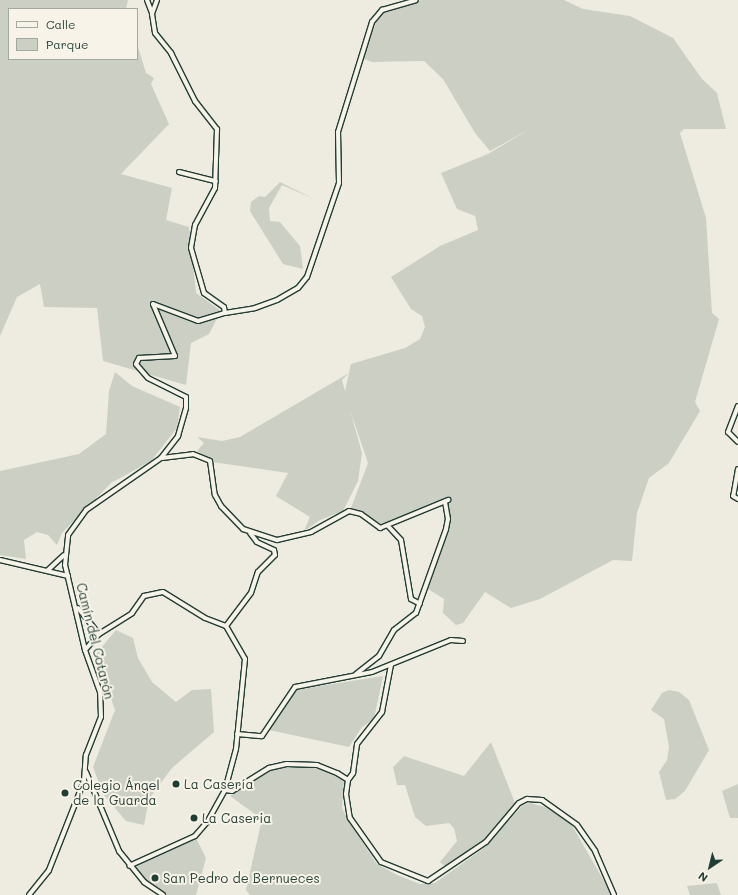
<!DOCTYPE html>
<meta charset="utf-8">
<style>
body{margin:0}
#map{position:relative;width:738px;height:895px;overflow:hidden;background:#eeece1;font-family:Mali,sans-serif}
div>[style]{position:absolute}
[style*='--x']{left:calc(var(--x)*1px);top:calc(var(--y)*1px);width:calc(var(--w)*1px);rotate:calc(var(--a)*1deg)}
.green>*{inset:0;background:#cccfc4}
.roads{filter:drop-shadow(1px 0 #1f3d34) drop-shadow(-1px 0 #1f3d34) drop-shadow(0 1px #1f3d34) drop-shadow(0 -1px #1f3d34)}
.street>*{height:4px;margin:-2px;padding:0 2px;transform-origin:2px;border-radius:2px;background:#f7f3e8}
.dots>*{width:11px;height:11px;translate:-50% -50%;box-sizing:border-box;border:2px solid #f7f3e8;border-radius:50%}
span{translate:-50% -50%;white-space:nowrap;text-align:center;line-height:1.15;-webkit-text-stroke:4px #f7f3e8;paint-order:stroke}
.street-label{font-size:13px;color:#1f3d34}
.poi-label{font-size:13px;color:#1f3d34}
.left{translate:0 -50%;text-align:left}
.legend{position:absolute;left:8px;top:8px;width:130px;height:52px;box-sizing:border-box;background:#f7f3e8;border:1px solid #a1aaa0;margin:0;padding:5px 7px;list-style:none;font-size:12px;color:#1f3d34}
.legend li{display:flex;align-items:center;gap:8px;height:20px}
.legend b{width:20px;border:1px solid #a1aaa0}
.north{position:absolute;left:690px;top:847px;width:40px;height:40px;-webkit-text-stroke:3px #f7f3e8;paint-order:stroke;rotate:215deg;font-size:11px;font-weight:700;line-height:16px;text-align:center;color:#1f3d34}
.north::after{content:'';display:block;margin:auto;width:14px;height:18px;background:#1f3d34;clip-path:polygon(50% 0,100% 100%,50% 72%,0 100%)}
</style>
<div id="map">
<div class="green">
<i style="clip-path:polygon(0 0,128px 0,126px 9px,9px 9px,9px 59px,137px 59px,138px 47px,146px 73px,154px 78px,151px 84px,169px 124px,121px 174px,172px 188px,166px 220px,189px 227px,196px 293px,221px 311px,209px 334px,191px 343px,186px 385px,103px 361px,97px 308px,44px 307px,40px 284px,17px 297px,0 336px)"></i>
<i style="clip-path:polygon(421px 0,564px 0,583px 9px,630px 16px,673px 38px,702px 79px,717px 93px,726px 129px,684px 129px,680px 133px,706px 218px,712px 313px,719px 319px,695px 402px,700px 411px,669px 463px,649px 478px,637px 513px,632px 561px,613px 560px,540px 599px,511px 608px,485px 592px,463px 623px,456px 625px,443px 613px,444px 599px,428px 589px,448px 530px,448px 500px,444px 499px,383px 525px,351px 508px,368px 463px,350px 410px,362px 453px,358px 481px,343px 511px,320px 520px,304px 531px,310px 517px,276px 496px,288px 473px,212px 462px,197px 451px,204px 443px,197px 437px,222px 441px,240px 437px,349px 373px,342px 380px,345px 391px,351px 364px,405px 348px,420px 339px,425px 327px,422px 316px,411px 309px,391px 277px,440px 246px,478px 230px,475px 216px,457px 209px,441px 173px,488px 154px,528px 130px,490px 151px,475px 133px,443px 79px,424px 61px,372px 62px,362px 58px,379px 15px)"></i>
<i style="clip-path:polygon(280px 182px,314px 199px,282px 185px,269px 208px,270px 221px,280px 222px,300px 246px,303px 269px,283px 264px,250px 211px,251px 202px,259px 196px,265px 197px)"></i>
<i style="clip-path:polygon(115px 372px,132px 386px,180px 407px,177px 428px,151px 461px,111px 483px,62px 533px,57px 545px,48px 535px,37px 532px,24px 540px,26px 559px,0 555px,0 471px,79px 454px,106px 434px,109px 391px)"></i>
<i style="clip-path:polygon(116px 630px,133px 638px,138px 658px,152px 682px,176px 702px,192px 690px,211px 689px,214px 732px,172px 768px,149px 799px,144px 825px,126px 821px,103px 794px,93px 767px,115px 710px,96px 654px)"></i>
<i style="clip-path:polygon(383px 676px,374px 719px,362px 727px,349px 747px,269px 730px,295px 690px)"></i>
<i style="clip-path:polygon(669px 690px,679px 692px,689px 700px,709px 750px,685px 791px,675px 799px,666px 800px,659px 772px,667px 760px,669px 747px,664px 719px,651px 710px,662px 693px)"></i>
<i style="clip-path:polygon(491px 742px,515px 803px,484px 841px,446px 867px,440px 862px,457px 841px,454px 828px,449px 823px,426px 826px,415px 817px,405px 785px,397px 785px,393px 767px,404px 756px,464px 776px)"></i>
<i style="clip-path:polygon(299px 766px,322px 769px,344px 781px,342px 808px,350px 824px,377px 864px,397px 875px,420px 884px,435px 883px,484px 848px,523px 805px,530px 803px,556px 810px,570px 822px,612px 895px,250px 895px,246px 890px,262px 819px,230px 796px,273px 769px)"></i>
<i style="clip-path:polygon(738px 784px,738px 818px,730px 818px,722px 791px)"></i>
<i style="clip-path:polygon(195px 836px,206px 858px,196px 895px,163px 895px,151px 888px,129px 866px)"></i>
<i style="clip-path:polygon(717px 883px,721px 895px,690px 895px,687px 886px)"></i>
</div>
<div class="roads">
<div class="street">
<i style="--x:147;--y:0;--w:14;--a:69"></i>
<i style="--x:157;--y:0;--w:15;--a:110"></i>
<i style="--x:152;--y:14;--w:19;--a:81"></i>
<i style="--x:155;--y:33;--w:26;--a:51"></i>
<i style="--x:171;--y:53;--w:54;--a:63.4"></i>
<i style="--x:195;--y:101;--w:36;--a:52"></i>
<i style="--x:217;--y:129;--w:59;--a:91.9"></i>
<i style="--x:215;--y:188;--w:42;--a:118.4"></i>
<i style="--x:195;--y:225;--w:23;--a:100"></i>
<i style="--x:191;--y:248;--w:47;--a:73.9"></i>
<i style="--x:204;--y:293;--w:24;--a:35"></i>
<i style="--x:224;--y:307;--w:6;--a:81"></i>
<i style="--x:179;--y:172;--w:38;--a:14"></i>
<i style="--x:225;--y:313;--w:30;--a:-9"></i>
<i style="--x:255;--y:308;--w:23;--a:-20"></i>
<i style="--x:277;--y:300;--w:24;--a:-30"></i>
<i style="--x:298;--y:288;--w:14;--a:-51"></i>
<i style="--x:307;--y:277;--w:99;--a:-71.2"></i>
<i style="--x:339;--y:183;--w:51;--a:-91.1"></i>
<i style="--x:338;--y:132;--w:115;--a:-72.8"></i>
<i style="--x:372;--y:22;--w:16;--a:-50"></i>
<i style="--x:382;--y:10;--w:35;--a:-16"></i>
<i style="--x:738;--y:406;--w:28;--a:111"></i>
<i style="--x:728;--y:432;--w:14;--a:45"></i>
<i style="--x:162;--y:458;--w:31;--a:-7"></i>
<i style="--x:193;--y:454;--w:18;--a:22"></i>
<i style="--x:210;--y:461;--w:34;--a:82"></i>
<i style="--x:215;--y:495;--w:13;--a:61"></i>
<i style="--x:221;--y:506;--w:32;--a:46"></i>
<i style="--x:243;--y:529;--w:36;--a:18"></i>
<i style="--x:277;--y:540;--w:35;--a:-13"></i>
<i style="--x:311;--y:532;--w:43;--a:-28.9"></i>
<i style="--x:349;--y:511;--w:12;--a:14"></i>
<i style="--x:361;--y:514;--w:24;--a:36"></i>
<i style="--x:380;--y:528;--w:74;--a:-22.4"></i>
<i style="--x:738;--y:469;--w:27;--a:100"></i>
<i style="--x:733;--y:496;--w:6;--a:31"></i>
<i style="--x:388;--y:526;--w:19;--a:47"></i>
<i style="--x:401;--y:540;--w:60;--a:80.4"></i>
<i style="--x:411;--y:599;--w:10;--a:29"></i>
<i style="--x:0;--y:560;--w:70;--a:13.2"></i>
<i style="--x:48;--y:570;--w:22;--a:-43"></i>
<i style="--x:78;--y:608;--w:33;--a:51"></i>
<i style="--x:99;--y:634;--w:39;--a:-32"></i>
<i style="--x:132;--y:613;--w:21;--a:-55"></i>
<i style="--x:144;--y:596;--w:19;--a:-12"></i>
<i style="--x:163;--y:592;--w:49;--a:31.8"></i>
<i style="--x:205;--y:618;--w:22;--a:21"></i>
<i style="--x:226;--y:626;--w:38;--a:60"></i>
<i style="--x:245;--y:659;--w:90;--a:95.7"></i>
<i style="--x:236;--y:749;--w:42;--a:105"></i>
<i style="--x:225;--y:790;--w:35;--a:119"></i>
<i style="--x:208;--y:821;--w:20;--a:131"></i>
<i style="--x:195;--y:836;--w:72;--a:155.6"></i>
<i style="--x:226;--y:626;--w:41;--a:-52.9"></i>
<i style="--x:251;--y:593;--w:22;--a:-72"></i>
<i style="--x:258;--y:572;--w:24;--a:-45"></i>
<i style="--x:275;--y:555;--w:5;--a:-101"></i>
<i style="--x:274;--y:550;--w:19;--a:-155"></i>
<i style="--x:257;--y:542;--w:11;--a:-128"></i>
<i style="--x:85;--y:650;--w:21;--a:-49"></i>
<i style="--x:356;--y:674;--w:29;--a:-38"></i>
<i style="--x:379;--y:656;--w:30;--a:-60"></i>
<i style="--x:394;--y:630;--w:28;--a:-38"></i>
<i style="--x:416;--y:613;--w:89;--a:-70.3"></i>
<i style="--x:446;--y:529;--w:10;--a:-79"></i>
<i style="--x:448;--y:519;--w:17;--a:-100"></i>
<i style="--x:237;--y:734;--w:25;--a:5"></i>
<i style="--x:262;--y:736;--w:59;--a:-56"></i>
<i style="--x:295;--y:687;--w:78;--a:-11"></i>
<i style="--x:372;--y:672;--w:85;--a:-22.1"></i>
<i style="--x:451;--y:640;--w:12;--a:5"></i>
<i style="--x:86;--y:772;--w:86;--a:67.3"></i>
<i style="--x:119;--y:851;--w:40;--a:51"></i>
<i style="--x:144;--y:882;--w:23;--a:34"></i>
<i style="--x:348;--y:780;--w:9;--a:-54"></i>
<i style="--x:353;--y:773;--w:29;--a:-82"></i>
<i style="--x:357;--y:744;--w:41;--a:-52"></i>
<i style="--x:382;--y:712;--w:48;--a:-79.2"></i>
<i style="--x:225;--y:790;--w:7;--a:8"></i>
<i style="--x:232;--y:791;--w:44;--a:-31.9"></i>
<i style="--x:269;--y:768;--w:18;--a:-13"></i>
<i style="--x:287;--y:764;--w:30;--a:2"></i>
<i style="--x:317;--y:765;--w:22;--a:22"></i>
<i style="--x:337;--y:773;--w:13;--a:32"></i>
<i style="--x:348;--y:780;--w:14;--a:98"></i>
<i style="--x:346;--y:794;--w:24;--a:81"></i>
<i style="--x:350;--y:818;--w:54;--a:54.8"></i>
<i style="--x:381;--y:862;--w:51;--a:22"></i>
<i style="--x:428;--y:881;--w:70;--a:-33.9"></i>
<i style="--x:486;--y:842;--w:51;--a:-49.8"></i>
<i style="--x:519;--y:803;--w:9;--a:-27"></i>
<i style="--x:527;--y:799;--w:15;--a:4"></i>
<i style="--x:542;--y:800;--w:43;--a:35.5"></i>
<i style="--x:577;--y:825;--w:32;--a:55"></i>
<i style="--x:595;--y:851;--w:48;--a:66.6"></i>
<i style="--x:29;--y:895;--w:32;--a:-51"></i>
<i style="--x:49;--y:870;--w:96;--a:-68.5"></i>
<i style="--x:84;--y:781;--w:26;--a:-86"></i>
<i style="--x:86;--y:755;--w:41;--a:-68.5"></i>
<i style="--x:101;--y:717;--w:25;--a:-92"></i>
<i style="--x:100;--y:692;--w:45;--a:-109.7"></i>
<i style="--x:85;--y:650;--w:87;--a:-103.2"></i>
<i style="--x:65;--y:565;--w:30;--a:-84"></i>
<i style="--x:68;--y:535;--w:31;--a:-54"></i>
<i style="--x:86;--y:510;--w:91;--a:-34.7"></i>
<i style="--x:161;--y:458;--w:28;--a:-52"></i>
<i style="--x:178;--y:436;--w:29;--a:-74"></i>
<i style="--x:186;--y:408;--w:11;--a:-90"></i>
<i style="--x:186;--y:397;--w:42;--a:-153.4"></i>
<i style="--x:148;--y:378;--w:18;--a:-131"></i>
<i style="--x:136;--y:364;--w:7;--a:-63"></i>
<i style="--x:139;--y:358;--w:36;--a:-3"></i>
<i style="--x:175;--y:356;--w:56;--a:-112.9"></i>
<i style="--x:153;--y:304;--w:48;--a:20.7"></i>
<i style="--x:198;--y:321;--w:28;--a:-17"></i>
</div>
</div>
<div class="dots">
<i style="left:176px;top:784px;background:#1f3d34"></i>
<i style="left:65px;top:793px;background:#1f3d34"></i>
<i style="left:194px;top:818px;background:#1f3d34"></i>
<i style="left:155px;top:878px;background:#1f3d34"></i>
</div>
<div class="street-label">
<span style="left:95px;top:641px;rotate:76deg">Camín del Cotarón</span>
</div>
<div class="poi-label">
<span class="left" style="left:184px;top:784px">La Casería</span>
<span class="left" style="left:73px;top:793px">Colegio Ángel<br>de la Guarda</span>
<span class="left" style="left:202px;top:818px">La Caseria</span>
<span class="left" style="left:163px;top:878px">San Pedro de Bernueces</span>
</div>
<ul class="legend">
<li><b style="height:5px;background:#f7f3e8"></b>Calle</li>
<li><b style="height:11px;background:#cccfc4"></b>Parque</li>
</ul>
<div class="north">N</div>
</div>
